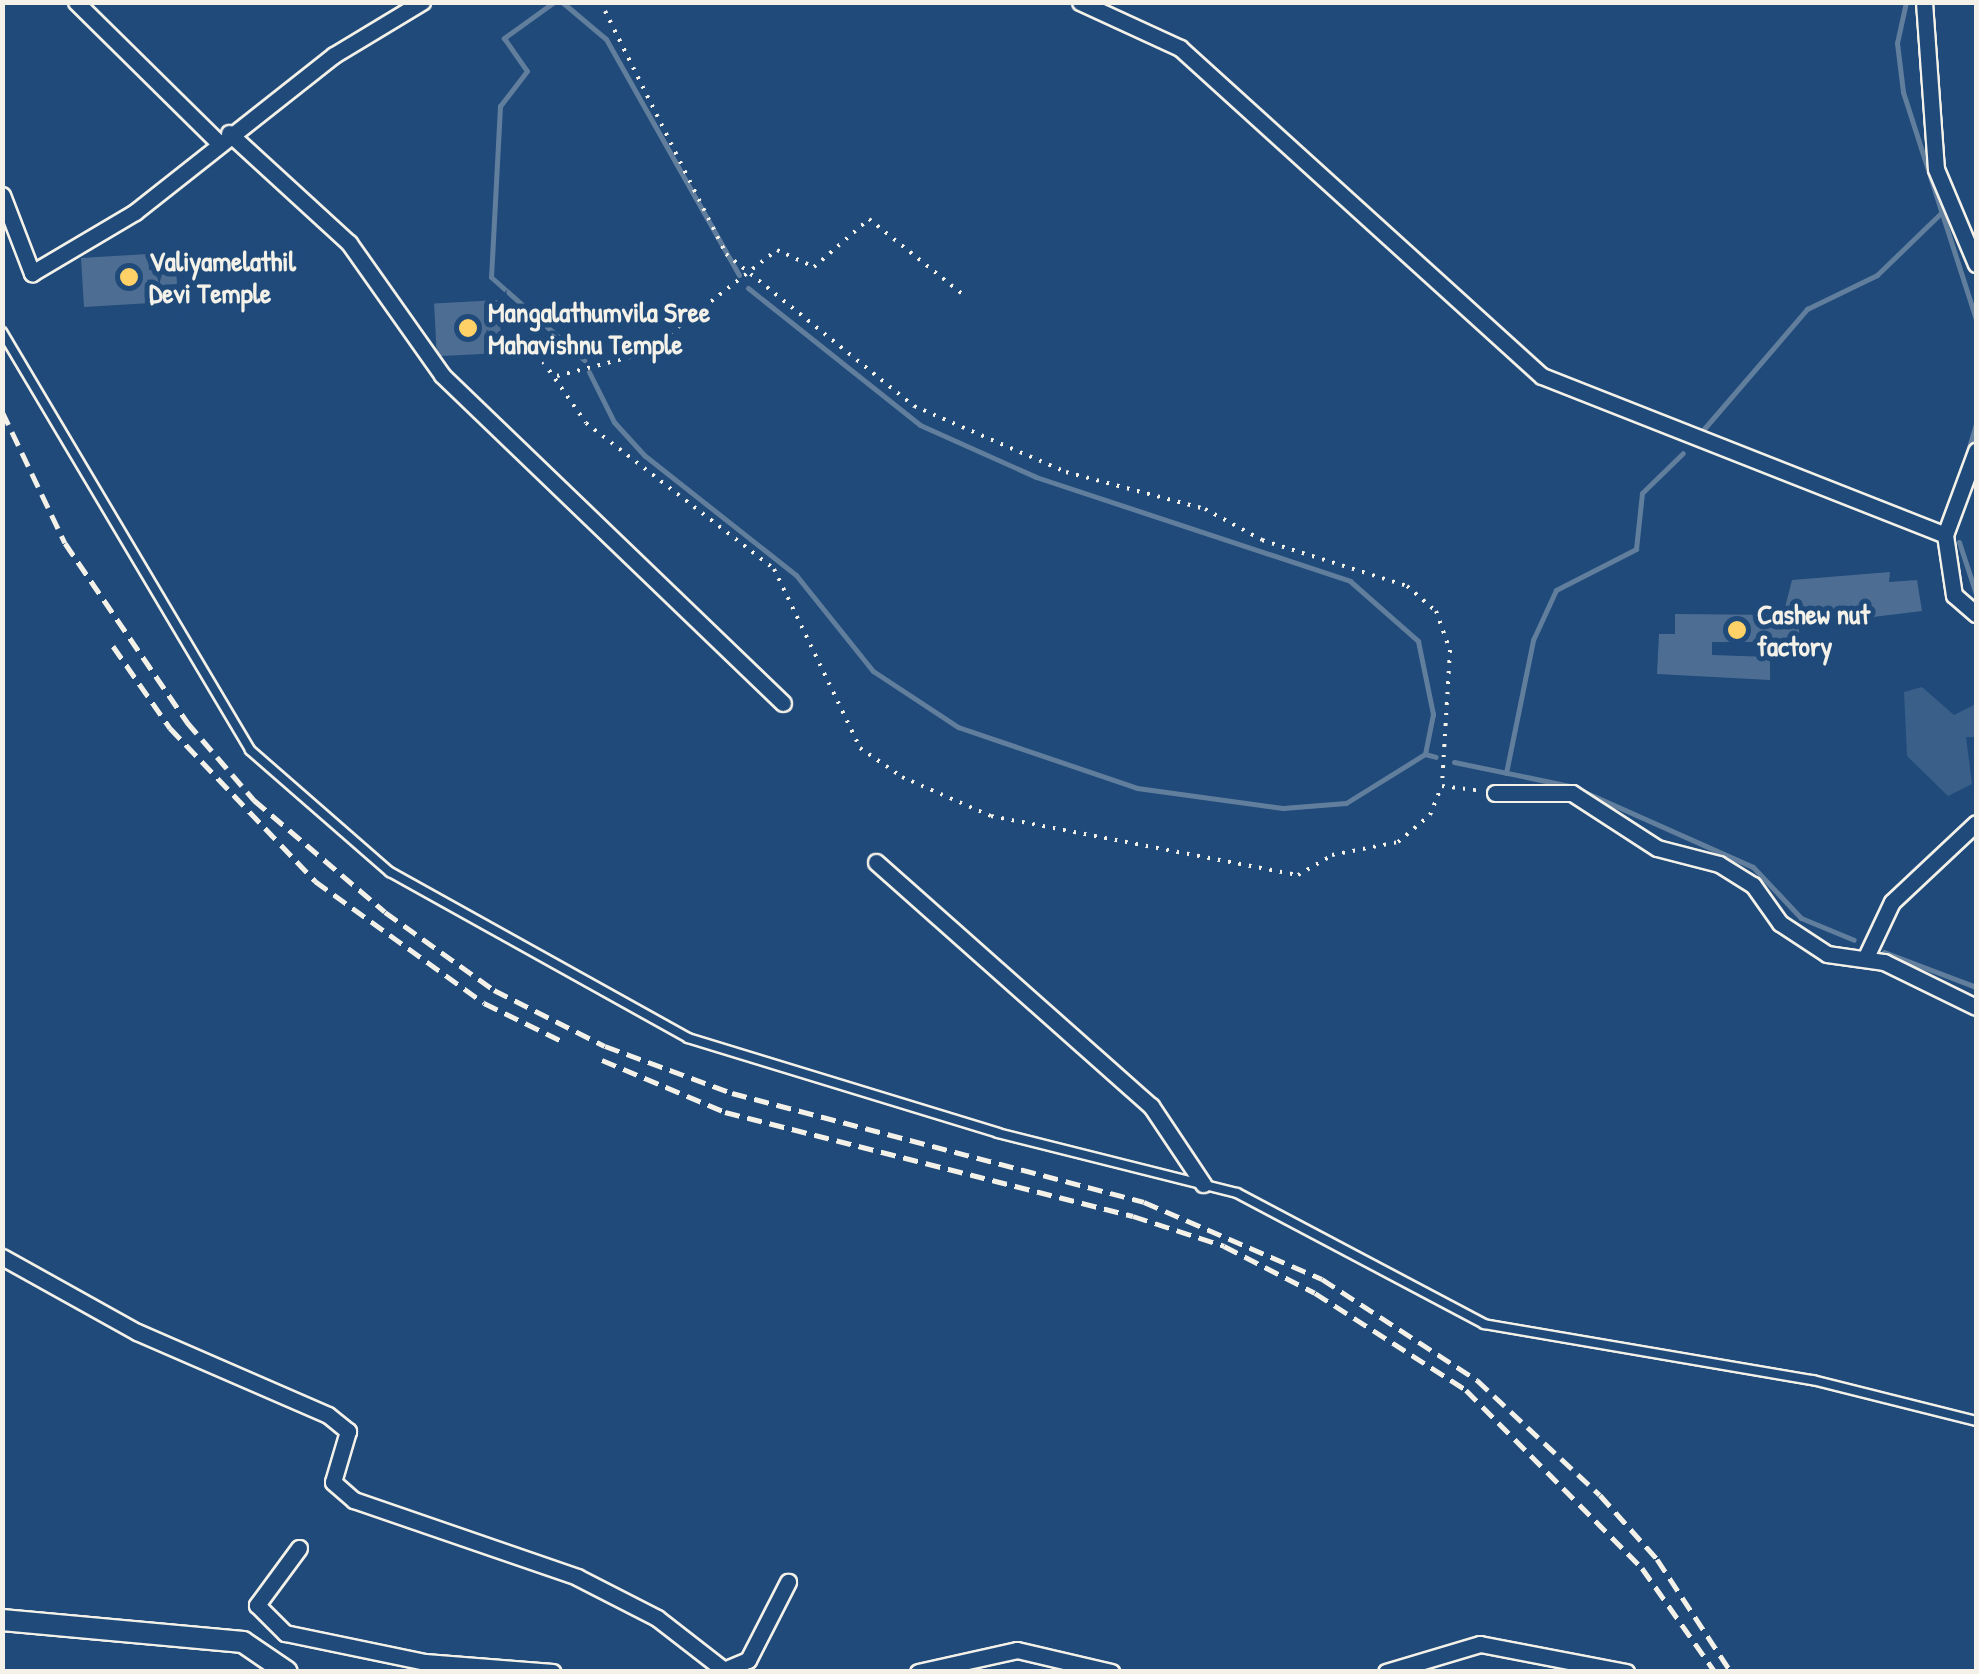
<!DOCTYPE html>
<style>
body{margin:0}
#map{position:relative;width:1979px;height:1674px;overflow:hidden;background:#1f4a7a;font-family:"Patrick Hand",sans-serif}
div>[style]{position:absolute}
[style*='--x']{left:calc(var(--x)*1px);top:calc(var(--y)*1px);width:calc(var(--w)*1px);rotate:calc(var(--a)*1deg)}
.green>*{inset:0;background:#3a5f88}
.stream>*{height:5px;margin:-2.5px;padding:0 2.5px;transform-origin:2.5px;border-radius:2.5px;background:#627e9d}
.building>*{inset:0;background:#4d6e92;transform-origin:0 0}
.path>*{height:4px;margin-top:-2px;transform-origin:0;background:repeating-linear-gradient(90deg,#f4f1e8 0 2.5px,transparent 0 10.5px)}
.roads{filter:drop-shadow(2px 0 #f4f1e8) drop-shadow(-2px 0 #f4f1e8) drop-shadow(0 2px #f4f1e8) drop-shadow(0 -2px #f4f1e8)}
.lane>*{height:8px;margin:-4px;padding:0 4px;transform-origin:4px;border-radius:4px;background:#1f4a7a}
.street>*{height:15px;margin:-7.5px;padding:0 7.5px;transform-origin:7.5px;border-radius:7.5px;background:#1f4a7a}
.secondary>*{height:20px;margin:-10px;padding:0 10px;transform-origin:10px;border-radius:10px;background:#1f4a7a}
.rail>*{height:5px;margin-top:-2.5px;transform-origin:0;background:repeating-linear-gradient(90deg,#f4f1e8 0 15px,transparent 0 23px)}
.dots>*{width:28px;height:28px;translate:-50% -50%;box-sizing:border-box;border:5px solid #1f4a7a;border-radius:50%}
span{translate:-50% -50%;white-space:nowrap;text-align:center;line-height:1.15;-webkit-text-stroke:10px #1f4a7a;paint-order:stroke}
.poi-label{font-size:28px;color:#f4f1e8;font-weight:700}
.left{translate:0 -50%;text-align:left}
.frame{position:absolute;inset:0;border:5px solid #f4f1e8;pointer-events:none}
</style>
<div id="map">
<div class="green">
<i style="clip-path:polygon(1922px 687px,1954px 715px,1976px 704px,1976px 737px,1966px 737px,1972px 784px,1948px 796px,1907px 756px,1904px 692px)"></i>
</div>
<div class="stream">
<i style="--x:554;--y:2;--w:62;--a:144.2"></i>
<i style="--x:504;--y:38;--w:40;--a:55.1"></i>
<i style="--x:527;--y:71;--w:44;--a:127.6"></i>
<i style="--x:500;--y:106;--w:171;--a:93"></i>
<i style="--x:491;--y:277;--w:125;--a:41.7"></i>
<i style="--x:562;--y:2;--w:57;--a:40.1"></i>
<i style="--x:606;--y:39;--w:271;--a:60.6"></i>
<i style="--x:1906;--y:2;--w:42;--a:102.4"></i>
<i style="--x:1897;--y:43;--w:49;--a:83"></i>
<i style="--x:1903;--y:92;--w:238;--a:72.2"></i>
<i style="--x:748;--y:288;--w:220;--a:38.5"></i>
<i style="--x:920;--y:425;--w:127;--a:24.1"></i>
<i style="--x:1036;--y:477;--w:331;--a:18.3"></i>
<i style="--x:1350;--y:581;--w:91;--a:41.4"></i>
<i style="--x:1418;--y:641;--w:75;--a:78.4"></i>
<i style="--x:1433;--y:714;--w:41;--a:101.3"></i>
<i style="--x:1425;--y:754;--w:11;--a:15"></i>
<i style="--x:589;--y:372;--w:56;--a:63.4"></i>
<i style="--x:614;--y:422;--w:45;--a:47.7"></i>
<i style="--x:644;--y:455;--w:194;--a:38.3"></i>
<i style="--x:796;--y:575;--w:123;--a:51.3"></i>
<i style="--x:873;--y:671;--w:102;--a:33.4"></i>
<i style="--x:958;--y:727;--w:189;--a:18.8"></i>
<i style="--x:1137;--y:788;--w:147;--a:7.8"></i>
<i style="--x:1283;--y:808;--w:63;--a:-4.5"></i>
<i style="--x:1346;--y:803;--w:93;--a:-31.8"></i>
<i style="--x:1703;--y:430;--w:160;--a:-49.3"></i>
<i style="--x:1807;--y:309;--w:78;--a:-25.9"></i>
<i style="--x:1877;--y:275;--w:93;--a:-44.1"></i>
<i style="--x:1964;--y:464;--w:42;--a:-73.3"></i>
<i style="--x:1959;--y:542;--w:55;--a:71.9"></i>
<i style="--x:1454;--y:762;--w:118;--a:11.7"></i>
<i style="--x:1506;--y:773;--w:136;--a:-78.5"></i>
<i style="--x:1533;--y:640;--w:55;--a:-65.3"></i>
<i style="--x:1556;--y:590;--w:90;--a:-27.1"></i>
<i style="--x:1636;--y:549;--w:56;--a:-83.9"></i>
<i style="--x:1642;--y:493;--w:57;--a:-44.3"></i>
<i style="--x:1580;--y:790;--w:189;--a:24"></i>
<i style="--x:1753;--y:867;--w:70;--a:46.7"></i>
<i style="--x:1801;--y:918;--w:57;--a:22.5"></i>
<i style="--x:1884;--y:952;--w:98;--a:20.8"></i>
</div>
<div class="building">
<i style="clip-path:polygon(148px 254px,149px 270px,176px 268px,177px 284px,150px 286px,151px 303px,84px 307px,81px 258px)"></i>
<i style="left:499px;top:300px;width:53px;height:65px;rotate:87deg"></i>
<i style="clip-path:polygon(1890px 572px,1889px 582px,1917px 580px,1922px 611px,1799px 626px,1799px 642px,1712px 642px,1712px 655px,1770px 657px,1770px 680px,1657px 674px,1659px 634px,1675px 634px,1675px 614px,1783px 615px,1792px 580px)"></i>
</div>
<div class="path">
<i style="--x:605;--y:11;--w:271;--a:63.5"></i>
<i style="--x:726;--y:254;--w:242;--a:39"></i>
<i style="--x:914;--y:406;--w:166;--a:23.5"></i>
<i style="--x:1066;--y:472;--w:144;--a:14.9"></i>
<i style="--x:1205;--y:509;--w:65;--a:28.5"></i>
<i style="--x:1262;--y:540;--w:152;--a:17.6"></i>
<i style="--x:1407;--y:586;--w:38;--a:41"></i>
<i style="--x:1436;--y:611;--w:41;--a:70.3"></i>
<i style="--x:1450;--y:650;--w:136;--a:93.4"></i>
<i style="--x:537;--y:353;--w:85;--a:55"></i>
<i style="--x:586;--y:423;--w:238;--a:37.8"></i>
<i style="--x:774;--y:569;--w:199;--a:64.3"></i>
<i style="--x:860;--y:748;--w:51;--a:34.6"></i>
<i style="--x:902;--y:777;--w:97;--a:23.7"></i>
<i style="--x:991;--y:816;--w:313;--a:10.9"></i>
<i style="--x:1298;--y:875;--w:39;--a:-30"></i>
<i style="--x:1332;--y:855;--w:67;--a:-11.1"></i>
<i style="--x:1398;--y:842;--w:42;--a:-40.2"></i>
<i style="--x:1430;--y:815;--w:31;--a:-68"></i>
<i style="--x:1442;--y:786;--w:38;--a:7"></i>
<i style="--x:557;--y:376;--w:91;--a:-14.6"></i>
<i style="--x:645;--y:353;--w:167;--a:-38"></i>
<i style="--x:777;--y:250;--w:41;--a:24.7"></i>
<i style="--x:814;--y:267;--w:73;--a:-41.1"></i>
<i style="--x:869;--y:219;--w:124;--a:38.8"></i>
</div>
<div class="roads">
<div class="lane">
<i style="--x:2;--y:332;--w:486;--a:59.3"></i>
<i style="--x:250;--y:750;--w:186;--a:41.1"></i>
<i style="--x:390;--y:872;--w:341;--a:29.1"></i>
<i style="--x:688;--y:1038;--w:324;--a:17"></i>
<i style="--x:998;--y:1133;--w:246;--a:14.1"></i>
<i style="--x:1237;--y:1193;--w:280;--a:27.9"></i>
<i style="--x:1484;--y:1324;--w:334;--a:9.7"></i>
<i style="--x:1813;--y:1380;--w:168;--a:14.1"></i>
</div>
<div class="street">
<i style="--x:76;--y:2;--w:198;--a:44.6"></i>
<i style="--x:1080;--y:2;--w:110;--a:24.7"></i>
<i style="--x:1180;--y:48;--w:488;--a:42.2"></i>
<i style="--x:1542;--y:376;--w:433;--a:21.5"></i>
<i style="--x:1945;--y:535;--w:61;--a:81.5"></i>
<i style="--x:1954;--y:595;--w:29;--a:41"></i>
<i style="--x:1924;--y:2;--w:167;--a:85.9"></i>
<i style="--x:1936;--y:169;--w:103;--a:67.2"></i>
<i style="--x:229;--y:133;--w:163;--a:42.5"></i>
<i style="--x:349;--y:243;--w:161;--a:54.8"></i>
<i style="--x:442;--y:375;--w:473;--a:43.9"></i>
<i style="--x:2;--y:195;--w:84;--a:69"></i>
<i style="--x:32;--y:273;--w:120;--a:-30.6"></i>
<i style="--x:135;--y:212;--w:253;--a:-38.3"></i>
<i style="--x:334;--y:55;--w:103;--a:-31.1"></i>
<i style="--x:1945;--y:535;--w:90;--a:-69.7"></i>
<i style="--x:1495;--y:793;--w:77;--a:0"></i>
<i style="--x:1572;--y:793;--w:101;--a:32.9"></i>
<i style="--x:1657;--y:848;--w:64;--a:14.5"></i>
<i style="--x:1719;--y:864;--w:40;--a:32"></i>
<i style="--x:1753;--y:885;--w:47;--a:54.6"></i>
<i style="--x:1780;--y:923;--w:56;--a:33.4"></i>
<i style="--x:1827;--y:954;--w:58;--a:8"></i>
<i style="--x:1884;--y:962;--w:102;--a:26.1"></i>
<i style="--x:876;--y:862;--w:368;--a:41.6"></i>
<i style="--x:1151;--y:1106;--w:94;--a:56.3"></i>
<i style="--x:1865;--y:959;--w:63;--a:-64.7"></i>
<i style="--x:1892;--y:902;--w:115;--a:-43.2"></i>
<i style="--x:2;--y:1257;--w:154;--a:29.1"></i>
<i style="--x:137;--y:1332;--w:208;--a:23.5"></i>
<i style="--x:328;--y:1415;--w:26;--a:39"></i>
<i style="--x:348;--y:1431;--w:53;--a:106.4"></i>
<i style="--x:333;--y:1482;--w:28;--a:41"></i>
<i style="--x:354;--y:1500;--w:236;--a:19"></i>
<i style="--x:577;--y:1577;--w:90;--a:27.1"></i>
<i style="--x:657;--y:1618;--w:85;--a:37.8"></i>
<i style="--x:724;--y:1670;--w:26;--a:-23"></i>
<i style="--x:748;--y:1660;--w:88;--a:-62.9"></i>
<i style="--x:299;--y:1548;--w:71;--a:126.4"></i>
<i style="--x:257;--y:1605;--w:40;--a:45"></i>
<i style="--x:285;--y:1633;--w:143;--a:11.7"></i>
<i style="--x:425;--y:1662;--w:128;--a:4.5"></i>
<i style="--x:918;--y:1672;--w:101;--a:-12.5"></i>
<i style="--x:1017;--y:1650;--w:97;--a:13.2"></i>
<i style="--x:1386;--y:1672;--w:98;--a:-16.6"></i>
<i style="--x:1480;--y:1644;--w:149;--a:10.9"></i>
</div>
<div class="secondary">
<i style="--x:2;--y:1620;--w:242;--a:5.2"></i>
<i style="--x:243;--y:1642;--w:53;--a:34.3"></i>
</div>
</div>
<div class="rail">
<i style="--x:2;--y:411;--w:146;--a:64.5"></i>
<i style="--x:65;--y:543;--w:217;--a:55.7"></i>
<i style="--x:187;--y:722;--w:103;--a:49.3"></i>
<i style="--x:254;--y:800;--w:172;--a:40.5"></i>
<i style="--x:385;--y:912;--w:134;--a:35.6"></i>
<i style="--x:494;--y:990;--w:124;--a:26.8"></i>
<i style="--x:605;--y:1046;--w:135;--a:20.3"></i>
<i style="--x:732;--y:1093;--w:426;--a:14.8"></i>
<i style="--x:1144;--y:1202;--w:194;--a:23.4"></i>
<i style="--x:1322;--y:1279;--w:185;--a:33.1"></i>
<i style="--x:1477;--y:1380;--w:168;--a:43.1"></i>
<i style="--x:1600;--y:1495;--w:86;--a:48.3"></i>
<i style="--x:1657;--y:1559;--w:135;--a:56.8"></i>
<i style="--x:113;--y:646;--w:100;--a:55.2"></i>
<i style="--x:170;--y:728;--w:211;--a:46.5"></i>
<i style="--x:315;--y:881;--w:208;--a:35.8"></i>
<i style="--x:484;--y:1003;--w:91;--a:26"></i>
<i style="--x:602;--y:1060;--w:134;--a:22.9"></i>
<i style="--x:725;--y:1112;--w:421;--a:14.3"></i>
<i style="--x:1133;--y:1216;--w:96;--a:18.2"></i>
<i style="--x:1224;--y:1246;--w:102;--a:27.3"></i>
<i style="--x:1315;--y:1293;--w:179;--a:32.7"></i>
<i style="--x:1466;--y:1390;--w:250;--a:45.3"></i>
<i style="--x:1642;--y:1568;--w:127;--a:54.9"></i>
</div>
<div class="dots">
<i style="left:129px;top:277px;background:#ffd166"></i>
<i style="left:468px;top:328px;background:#ffd166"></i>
<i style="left:1737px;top:630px;background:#ffd166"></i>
</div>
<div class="poi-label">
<span class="left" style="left:149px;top:277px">Valiyamelathil<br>Devi Temple</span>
<span class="left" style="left:488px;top:328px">Mangalathumvila Sree<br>Mahavishnu Temple</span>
<span class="left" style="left:1757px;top:630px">Cashew nut<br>factory</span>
</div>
<div class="frame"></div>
</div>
